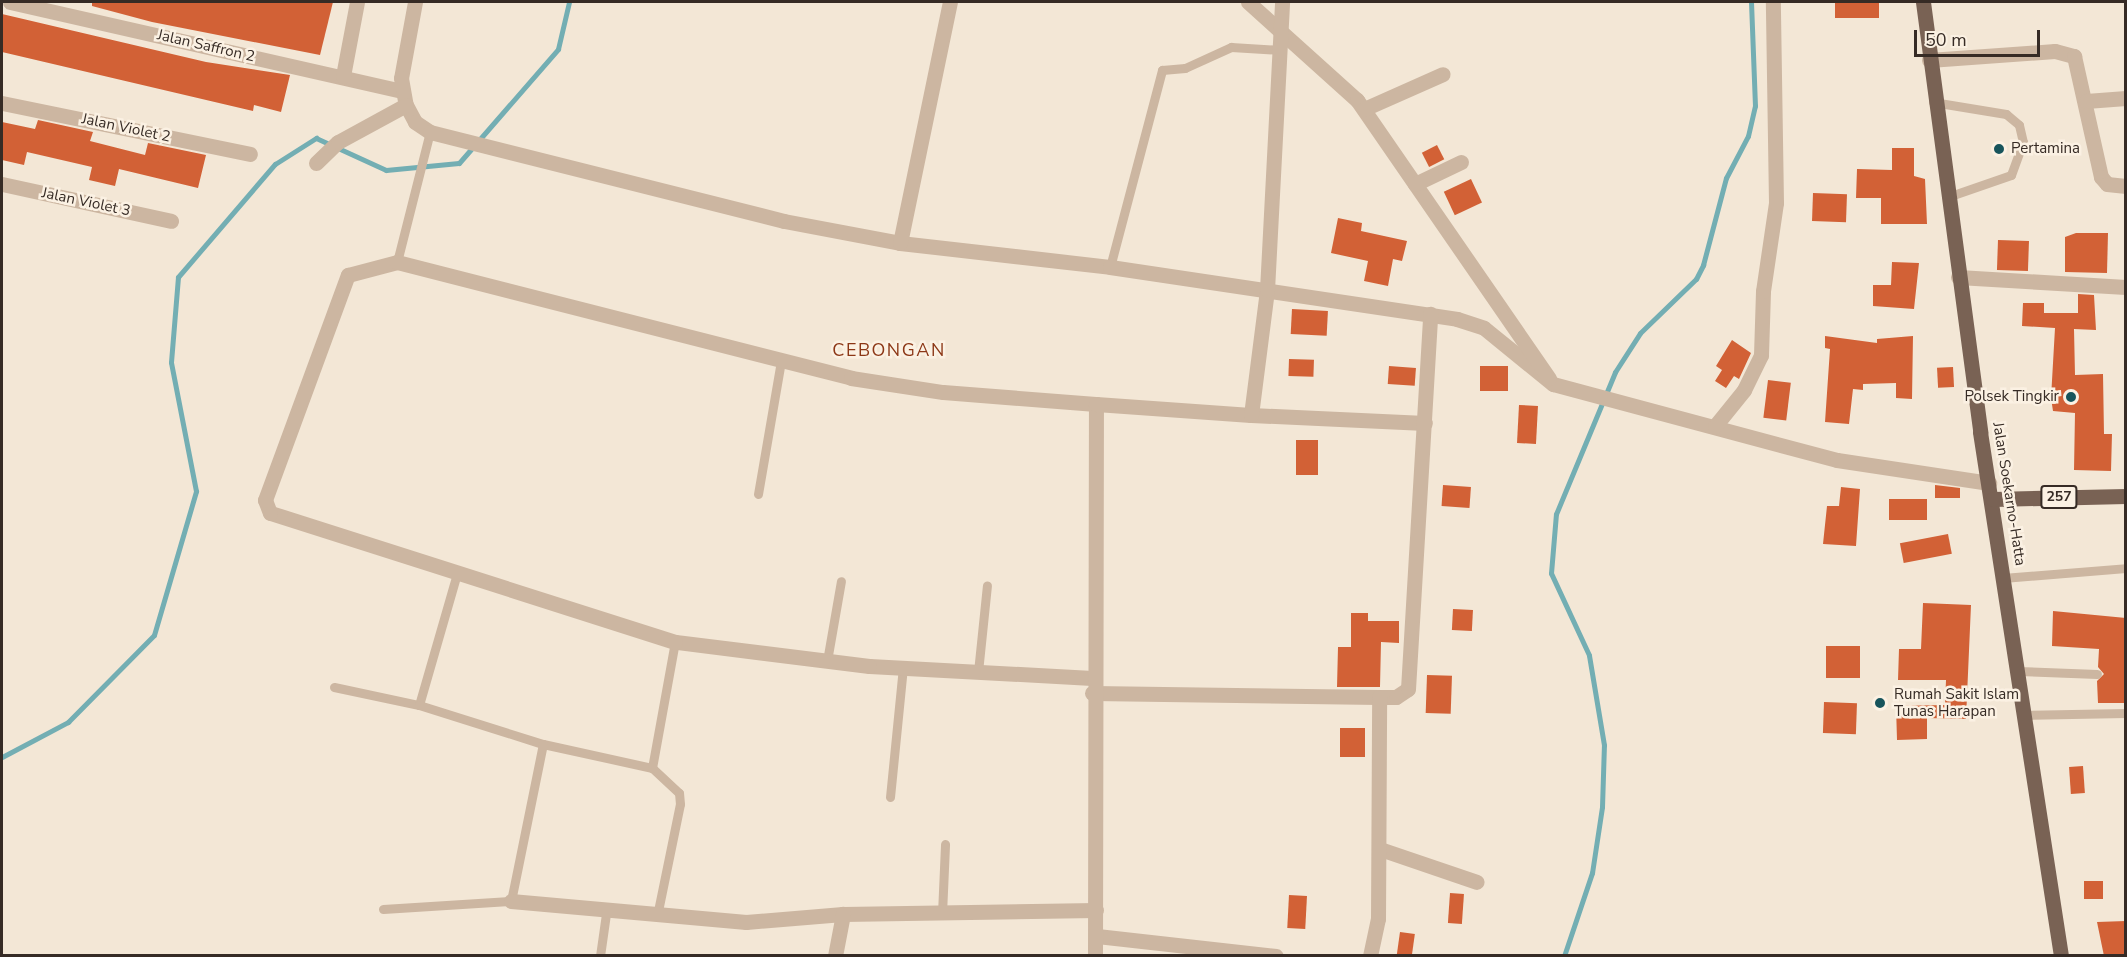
<!DOCTYPE html>
<style>
body{margin:0}
#map{position:relative;width:2127px;height:957px;overflow:hidden;background:#f3e7d6;font-family:"Nunito Sans",sans-serif}
div>[style]{position:absolute}
[style*='--x']{left:calc(var(--x)*1px);top:calc(var(--y)*1px);width:calc(var(--w)*1px);rotate:calc(var(--a)*1deg)}
.stream>*{height:5px;margin:-2.5px;padding:0 2.5px;transform-origin:2.5px;border-radius:2.5px;background:#73aeb3}
.building>*{inset:0;background:#d26136;transform-origin:0 0}
.service>*{height:9px;margin:-4.5px;padding:0 4.5px;transform-origin:4.5px;border-radius:4.5px;background:#ccb6a1}
.minor>*{height:15px;margin:-7.5px;padding:0 7.5px;transform-origin:7.5px;border-radius:7.5px;background:#ccb6a1}
.primary>*{height:15px;margin:-7.5px;padding:0 7.5px;transform-origin:7.5px;border-radius:7.5px;background:#796254}
.dots>*{width:16px;height:16px;translate:-50% -50%;box-sizing:border-box;border:3px solid #fbf1e3;border-radius:50%}
span{translate:-50% -50%;white-space:nowrap;text-align:center;line-height:1.15;-webkit-text-stroke:5px #fbf1e3;paint-order:stroke}
.shield-label span{padding:2px 4px;background:#fbf1e3;border:2px solid;border-radius:4px;-webkit-text-stroke-width:0}
.shield-label{font-size:14px;color:#362b25;font-weight:700}
.street-label{font-size:15px;color:#362b25}
.poi-label{font-size:15px;color:#362b25}
.left{translate:0 -50%;text-align:left}
.right{translate:-100% -50%;text-align:right}
.quarter-label{font-size:18px;color:#8c3716;letter-spacing:1.5px}
.frame{position:absolute;inset:0;border:3px solid #362b25;pointer-events:none}
.scale{position:absolute;left:1914px;top:30px;width:126px;height:27px;box-sizing:border-box;border:3px solid #362b25;border-top:0;padding-left:8px;font-size:18px;line-height:21px;white-space:nowrap;color:#362b25;-webkit-text-stroke:4px #fbf1e3;paint-order:stroke}
</style>
<div id="map">
<div class="stream">
<i style="--x:2;--y:757;--w:75;--a:-27.9"></i>
<i style="--x:68;--y:722;--w:122;--a:-45.3"></i>
<i style="--x:154;--y:635;--w:150;--a:-73.7"></i>
<i style="--x:196;--y:491;--w:131;--a:-101"></i>
<i style="--x:171;--y:362;--w:85;--a:-85.3"></i>
<i style="--x:178;--y:277;--w:149;--a:-49.4"></i>
<i style="--x:275;--y:164;--w:49;--a:-32.4"></i>
<i style="--x:316;--y:138;--w:77;--a:24.6"></i>
<i style="--x:386;--y:170;--w:73;--a:-5.5"></i>
<i style="--x:459;--y:163;--w:151;--a:-49"></i>
<i style="--x:558;--y:49;--w:48;--a:-76.8"></i>
<i style="--x:1564;--y:956;--w:88;--a:-71.4"></i>
<i style="--x:1592;--y:873;--w:67;--a:-81.4"></i>
<i style="--x:1602;--y:807;--w:62;--a:-88.2"></i>
<i style="--x:1604;--y:745;--w:91;--a:-99.5"></i>
<i style="--x:1589;--y:655;--w:90;--a:-114.9"></i>
<i style="--x:1551;--y:573;--w:59;--a:-85.2"></i>
<i style="--x:1556;--y:514;--w:154;--a:-67.4"></i>
<i style="--x:1615;--y:372;--w:46;--a:-57.3"></i>
<i style="--x:1640;--y:333;--w:78;--a:-44"></i>
<i style="--x:1696;--y:279;--w:16;--a:-63"></i>
<i style="--x:1703;--y:265;--w:90;--a:-75.2"></i>
<i style="--x:1726;--y:178;--w:47;--a:-62.4"></i>
<i style="--x:1748;--y:136;--w:31;--a:-77"></i>
<i style="--x:1755;--y:106;--w:104;--a:-92.2"></i>
</div>
<div class="building">
<i style="clip-path:polygon(92px 2px,333px 2px,320px 55px,152px 22px,92px 6px)"></i>
<i style="left:1835px;top:2px;width:44px;height:16px"></i>
<i style="clip-path:polygon(2px 14px,206px 62px,290px 75px,281px 112px,254px 105px,253px 111px,2px 52px)"></i>
<i style="clip-path:polygon(38px 120px,93px 132px,90px 141px,145px 155px,148px 143px,206px 155px,198px 188px,119px 169px,115px 186px,89px 180px,92px 167px,27px 152px,24px 165px,2px 160px,2px 122px,35px 129px)"></i>
<i style="left:1437px;top:145px;width:16px;height:17px;rotate:63deg"></i>
<i style="clip-path:polygon(1892px 148px,1914px 148px,1914px 176px,1925px 179px,1927px 224px,1881px 224px,1881px 198px,1856px 198px,1857px 169px,1892px 170px)"></i>
<i style="left:1471px;top:179px;width:26px;height:30px;rotate:65deg"></i>
<i style="left:1813px;top:193px;width:34px;height:28px;rotate:2deg"></i>
<i style="clip-path:polygon(1338px 218px,1362px 223px,1361px 231px,1407px 241px,1402px 261px,1393px 259px,1388px 286px,1364px 281px,1368px 261px,1331px 253px)"></i>
<i style="clip-path:polygon(2076px 233px,2108px 233px,2107px 273px,2065px 272px,2065px 237px)"></i>
<i style="left:1998px;top:240px;width:31px;height:30px;rotate:2deg"></i>
<i style="clip-path:polygon(1892px 262px,1919px 263px,1914px 309px,1873px 306px,1873px 285px,1891px 285px)"></i>
<i style="clip-path:polygon(2078px 294px,2094px 295px,2096px 330px,2074px 329px,2075px 375px,2103px 374px,2104px 434px,2112px 434px,2111px 471px,2074px 470px,2075px 413px,2053px 411px,2051px 398px,2055px 328px,2022px 326px,2023px 303px,2044px 303px,2044px 313px,2078px 313px)"></i>
<i style="left:1292px;top:309px;width:36px;height:25px;rotate:3deg"></i>
<i style="clip-path:polygon(1825px 336px,1877px 343px,1877px 339px,1913px 336px,1912px 399px,1896px 398px,1896px 383px,1863px 384px,1863px 390px,1853px 389px,1849px 424px,1825px 422px,1830px 349px,1825px 348px)"></i>
<i style="clip-path:polygon(1732px 340px,1751px 353px,1739px 379px,1734px 376px,1726px 388px,1715px 381px,1722px 370px,1716px 366px)"></i>
<i style="left:1289px;top:359px;width:25px;height:17px;rotate:2deg"></i>
<i style="left:1389px;top:366px;width:27px;height:18px;rotate:4deg"></i>
<i style="left:1480px;top:366px;width:28px;height:25px"></i>
<i style="left:1953px;top:367px;width:20px;height:16px;rotate:87deg"></i>
<i style="left:1768px;top:380px;width:23px;height:38px;rotate:7deg"></i>
<i style="left:1519px;top:405px;width:19px;height:38px;rotate:3deg"></i>
<i style="left:1296px;top:440px;width:22px;height:35px"></i>
<i style="left:1443px;top:485px;width:28px;height:21px;rotate:4deg"></i>
<i style="clip-path:polygon(1935px 485px,1960px 488px,1960px 498px,1935px 498px)"></i>
<i style="clip-path:polygon(1841px 487px,1860px 489px,1856px 546px,1823px 544px,1827px 506px,1839px 506px)"></i>
<i style="left:1889px;top:499px;width:38px;height:21px"></i>
<i style="left:1948px;top:534px;width:20px;height:49px;rotate:79deg"></i>
<i style="clip-path:polygon(1923px 603px,1971px 605px,1966px 719px,1927px 718px,1927px 739px,1897px 740px,1896px 706px,1945px 705px,1946px 680px,1898px 680px,1899px 649px,1921px 649px)"></i>
<i style="left:1453px;top:609px;width:20px;height:21px;rotate:3deg"></i>
<i style="clip-path:polygon(2053px 611px,2126px 618px,2126px 703px,2098px 703px,2097px 681px,2104px 674px,2098px 667px,2099px 649px,2052px 646px)"></i>
<i style="clip-path:polygon(1351px 613px,1368px 613px,1368px 621px,1399px 621px,1399px 643px,1381px 642px,1380px 687px,1337px 687px,1338px 647px,1351px 647px)"></i>
<i style="left:1826px;top:646px;width:34px;height:32px"></i>
<i style="left:1427px;top:675px;width:25px;height:38px;rotate:2deg"></i>
<i style="left:1824px;top:702px;width:33px;height:31px;rotate:2deg"></i>
<i style="left:1340px;top:728px;width:25px;height:29px"></i>
<i style="left:2083px;top:766px;width:27px;height:14px;rotate:86deg"></i>
<i style="left:2084px;top:881px;width:19px;height:18px"></i>
<i style="left:1450px;top:893px;width:14px;height:30px;rotate:4deg"></i>
<i style="left:1289px;top:895px;width:18px;height:33px;rotate:3deg"></i>
<i style="clip-path:polygon(2126px 921px,2126px 956px,2104px 956px,2097px 922px)"></i>
<i style="left:1400px;top:932px;width:15px;height:24px;rotate:8deg"></i>
</div>
<div class="service">
<i style="--x:1933;--y:102;--w:74;--a:9.3"></i>
<i style="--x:2006;--y:114;--w:17;--a:40"></i>
<i style="--x:2019;--y:125;--w:17;--a:77"></i>
<i style="--x:2023;--y:142;--w:35;--a:110"></i>
<i style="--x:2011;--y:175;--w:68;--a:161"></i>
<i style="--x:397;--y:262;--w:134;--a:-75.8"></i>
<i style="--x:1110;--y:267;--w:204;--a:-75.2"></i>
<i style="--x:1162;--y:70;--w:23;--a:-5"></i>
<i style="--x:1185;--y:68;--w:51;--a:-24.5"></i>
<i style="--x:1231;--y:47;--w:49;--a:3.5"></i>
<i style="--x:758;--y:494;--w:135;--a:-80.2"></i>
<i style="--x:2003;--y:578;--w:123;--a:-4.6"></i>
<i style="--x:827;--y:661;--w:81;--a:-80.1"></i>
<i style="--x:2017;--y:671;--w:80;--a:2.1"></i>
<i style="--x:978;--y:672;--w:87;--a:-84.1"></i>
<i style="--x:334;--y:687;--w:87;--a:12"></i>
<i style="--x:419;--y:705;--w:137;--a:-73.9"></i>
<i style="--x:419;--y:705;--w:130;--a:17.5"></i>
<i style="--x:543;--y:744;--w:112;--a:12.4"></i>
<i style="--x:2024;--y:715;--w:102;--a:-1.1"></i>
<i style="--x:890;--y:797;--w:131;--a:-84.3"></i>
<i style="--x:383;--y:909;--w:128;--a:-3.6"></i>
<i style="--x:511;--y:901;--w:160;--a:-78.5"></i>
<i style="--x:658;--y:911;--w:109;--a:-78.4"></i>
<i style="--x:680;--y:804;--w:11;--a:-95"></i>
<i style="--x:679;--y:793;--w:37;--a:-137"></i>
<i style="--x:652;--y:768;--w:128;--a:-79.7"></i>
<i style="--x:942;--y:914;--w:70;--a:-87.5"></i>
<i style="--x:600;--y:956;--w:49;--a:-81.9"></i>
</div>
<div class="minor">
<i style="--x:10;--y:2;--w:403;--a:12.8"></i>
<i style="--x:415;--y:2;--w:77;--a:100.4"></i>
<i style="--x:401;--y:78;--w:27;--a:80"></i>
<i style="--x:406;--y:105;--w:19;--a:62"></i>
<i style="--x:415;--y:122;--w:18;--a:34"></i>
<i style="--x:430;--y:132;--w:365;--a:14.1"></i>
<i style="--x:784;--y:221;--w:118;--a:10.7"></i>
<i style="--x:900;--y:243;--w:211;--a:6.5"></i>
<i style="--x:1110;--y:267;--w:351;--a:8.5"></i>
<i style="--x:1457;--y:319;--w:28;--a:18"></i>
<i style="--x:1484;--y:328;--w:89;--a:39.1"></i>
<i style="--x:1553;--y:384;--w:294;--a:15"></i>
<i style="--x:1837;--y:460;--w:154;--a:8.6"></i>
<i style="--x:1248;--y:2;--w:147;--a:42"></i>
<i style="--x:1357;--y:100;--w:338;--a:55.4"></i>
<i style="--x:1929;--y:60;--w:126;--a:-4.1"></i>
<i style="--x:2055;--y:51;--w:20;--a:15"></i>
<i style="--x:2074;--y:56;--w:124;--a:77.4"></i>
<i style="--x:2101;--y:177;--w:9;--a:49"></i>
<i style="--x:2107;--y:184;--w:19;--a:6"></i>
<i style="--x:343;--y:76;--w:75;--a:-79.3"></i>
<i style="--x:2086;--y:101;--w:40;--a:-4.3"></i>
<i style="--x:2;--y:103;--w:253;--a:11.6"></i>
<i style="--x:1364;--y:109;--w:86;--a:-23.9"></i>
<i style="--x:316;--y:163;--w:30;--a:-44"></i>
<i style="--x:338;--y:142;--w:77;--a:-28.6"></i>
<i style="--x:2;--y:184;--w:173;--a:12.3"></i>
<i style="--x:1415;--y:184;--w:51;--a:-25.6"></i>
<i style="--x:900;--y:243;--w:246;--a:-78.3"></i>
<i style="--x:1958;--y:277;--w:168;--a:3.4"></i>
<i style="--x:1251;--y:415;--w:174;--a:2.6"></i>
<i style="--x:1715;--y:426;--w:46;--a:-51.1"></i>
<i style="--x:1744;--y:390;--w:39;--a:-64"></i>
<i style="--x:1761;--y:355;--w:64;--a:-88.2"></i>
<i style="--x:1763;--y:291;--w:89;--a:-81.6"></i>
<i style="--x:1776;--y:203;--w:201;--a:-90.9"></i>
<i style="--x:1092;--y:678;--w:223;--a:-176.9"></i>
<i style="--x:869;--y:666;--w:195;--a:-172.9"></i>
<i style="--x:675;--y:642;--w:425;--a:-162.3"></i>
<i style="--x:270;--y:513;--w:14;--a:-111"></i>
<i style="--x:265;--y:500;--w:240;--a:-69.8"></i>
<i style="--x:348;--y:275;--w:51;--a:-14.9"></i>
<i style="--x:397;--y:262;--w:469;--a:14.3"></i>
<i style="--x:851;--y:378;--w:93;--a:8.7"></i>
<i style="--x:943;--y:392;--w:153;--a:4.5"></i>
<i style="--x:1092;--y:693;--w:287;--a:0.8"></i>
<i style="--x:1379;--y:697;--w:17;--a:0"></i>
<i style="--x:1396;--y:697;--w:14;--a:-34"></i>
<i style="--x:1408;--y:689;--w:376;--a:-86.6"></i>
<i style="--x:1380;--y:849;--w:102;--a:18.8"></i>
<i style="--x:511;--y:901;--w:236;--a:5.1"></i>
<i style="--x:746;--y:922;--w:97;--a:-4.7"></i>
<i style="--x:843;--y:914;--w:253;--a:-0.9"></i>
<i style="--x:1097;--y:936;--w:180;--a:6.4"></i>
<i style="--x:835;--y:956;--w:43;--a:-79.2"></i>
<i style="--x:1095;--y:956;--w:552;--a:-89.9"></i>
<i style="--x:1096;--y:404;--w:155;--a:4.1"></i>
<i style="--x:1251;--y:415;--w:126;--a:-82.7"></i>
<i style="--x:1267;--y:290;--w:288;--a:-87"></i>
<i style="--x:1370;--y:956;--w:38;--a:-78"></i>
<i style="--x:1378;--y:919;--w:222;--a:-89.7"></i>
</div>
<div class="primary">
<i style="--x:1923;--y:2;--w:434;--a:82.4"></i>
<i style="--x:1980;--y:432;--w:530;--a:81.21"></i>
<i style="--x:1993;--y:499;--w:133;--a:-1.3"></i>
</div>
<div class="dots">
<i style="left:1999px;top:149px;background:#17545b"></i>
<i style="left:2071px;top:397px;background:#17545b"></i>
<i style="left:1880px;top:703px;background:#17545b"></i>
</div>
<div class="shield-label">
<span style="left:2059px;top:497px">257</span>
</div>
<div class="street-label">
<span style="left:206px;top:46px;rotate:13deg">Jalan Saffron 2</span>
<span style="left:126px;top:128px;rotate:12deg">Jalan Violet 2</span>
<span style="left:86px;top:202px;rotate:12deg">Jalan Violet 3</span>
<span style="left:2009px;top:494px;rotate:81deg">Jalan Soekarno-Hatta</span>
</div>
<div class="poi-label">
<span class="left" style="left:2011px;top:149px">Pertamina</span>
<span class="right" style="left:2059px;top:397px">Polsek Tingkir</span>
<span class="left" style="left:1894px;top:703px">Rumah Sakit Islam<br>Tunas Harapan</span>
</div>
<div class="quarter-label">
<span style="left:889px;top:350px">CEBONGAN</span>
</div>
<div class="frame"></div>
<div class="scale">50 m</div>
</div>
